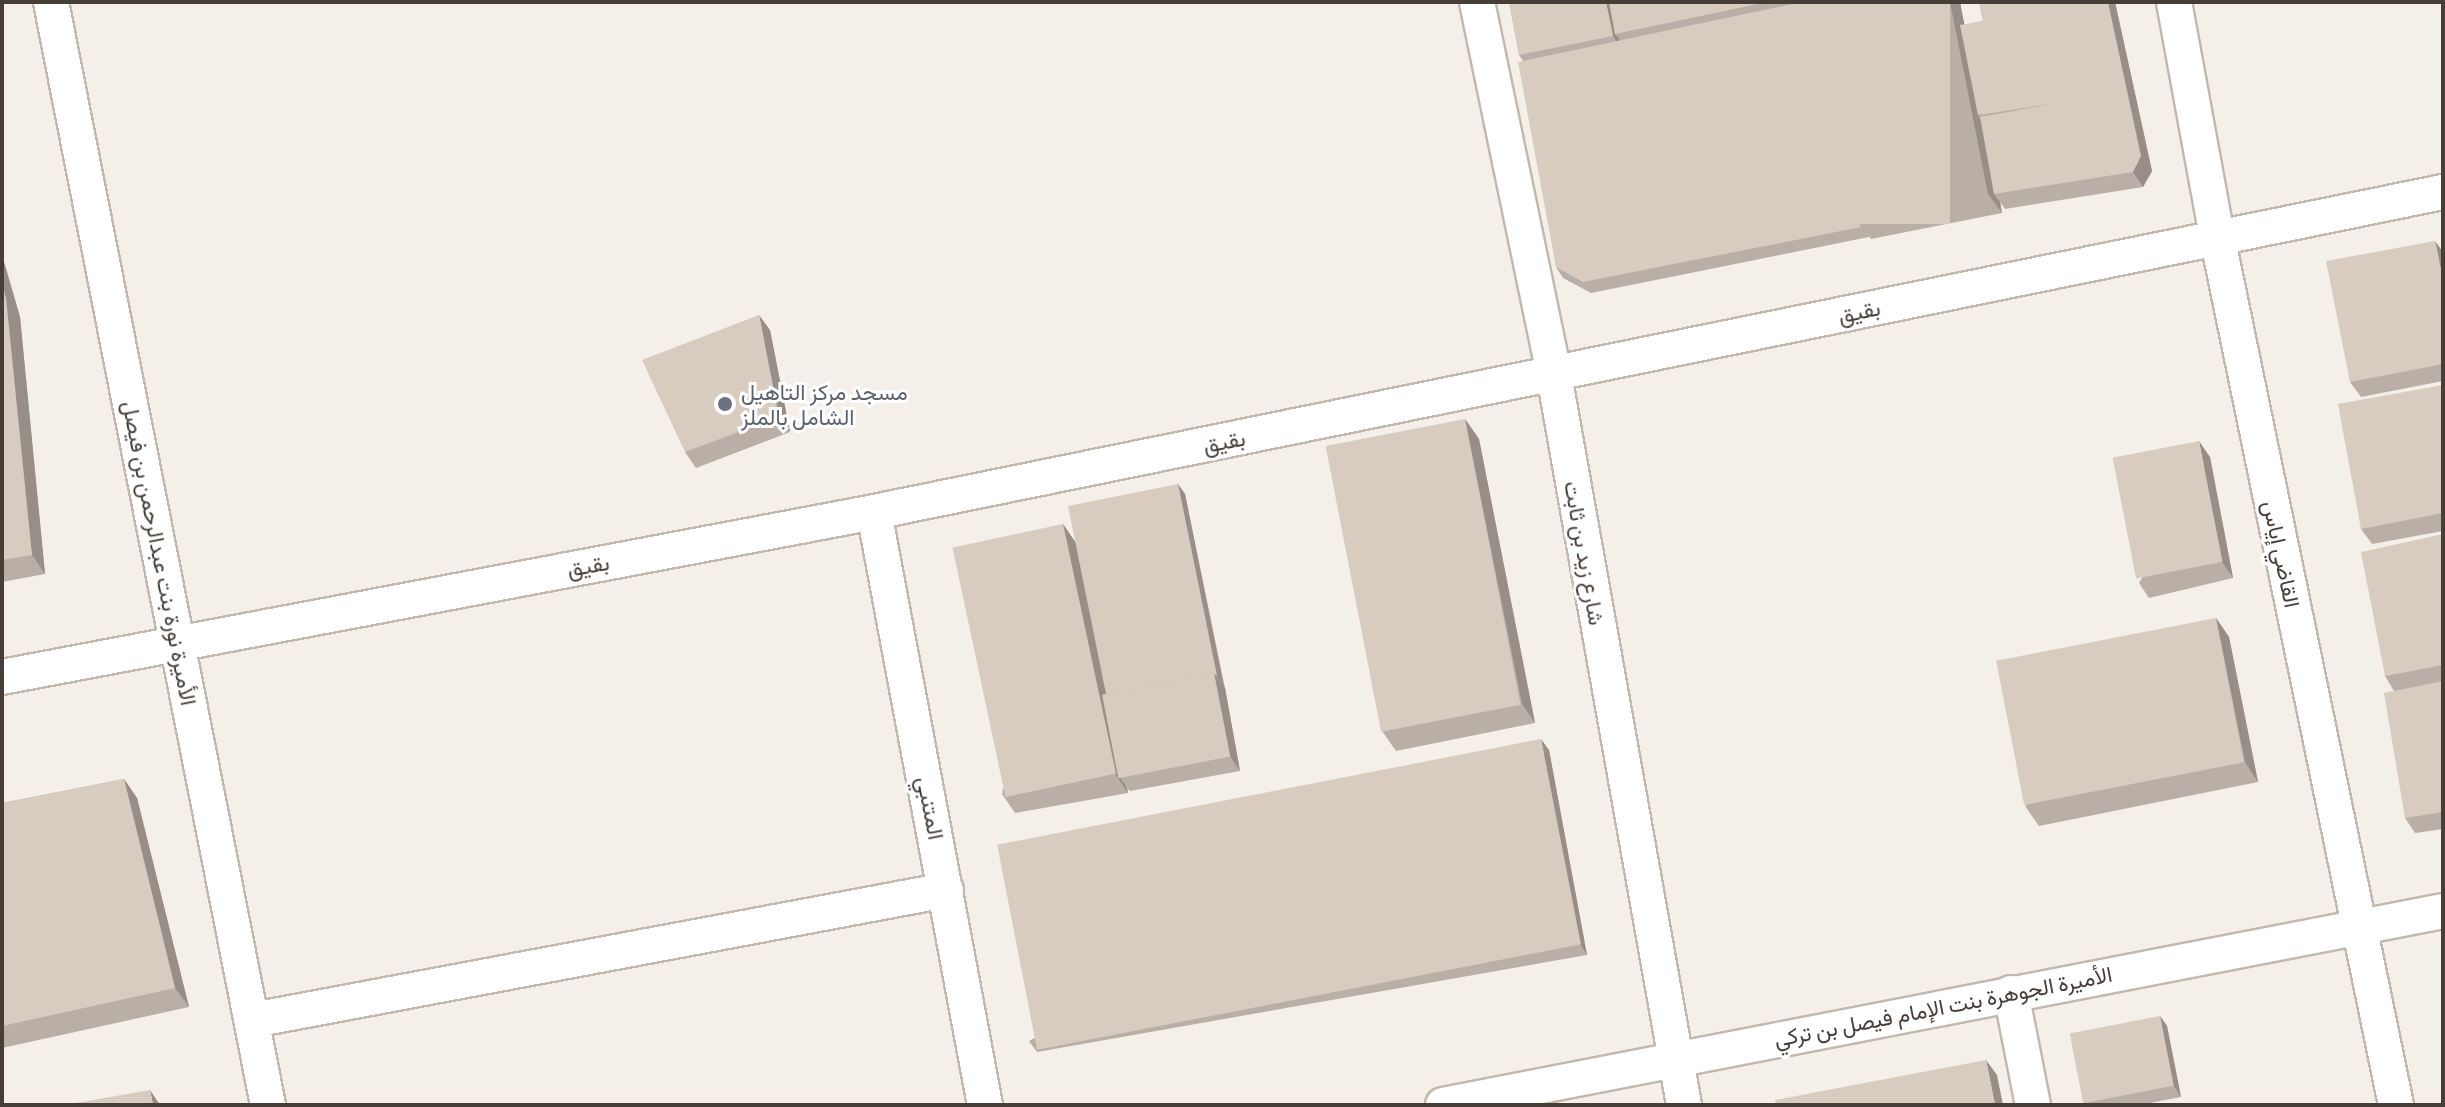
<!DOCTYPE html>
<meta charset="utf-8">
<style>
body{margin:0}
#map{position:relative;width:2445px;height:1107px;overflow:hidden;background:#f4efe8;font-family:Barlow,Vazirmatn,sans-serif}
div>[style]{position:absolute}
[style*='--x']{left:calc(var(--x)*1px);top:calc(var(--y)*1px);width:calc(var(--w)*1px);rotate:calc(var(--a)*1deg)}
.roads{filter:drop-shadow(2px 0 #c2b8ae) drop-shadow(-2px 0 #c2b8ae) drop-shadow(0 2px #c2b8ae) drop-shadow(0 -2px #c2b8ae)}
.street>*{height:34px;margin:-17px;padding:0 17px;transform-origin:17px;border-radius:17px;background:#fff}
.wall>*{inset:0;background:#baafa6}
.shaded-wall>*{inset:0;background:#978f87}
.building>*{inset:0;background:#d8ccc1;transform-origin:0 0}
.dots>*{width:22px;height:22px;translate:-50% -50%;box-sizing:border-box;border:4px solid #fff;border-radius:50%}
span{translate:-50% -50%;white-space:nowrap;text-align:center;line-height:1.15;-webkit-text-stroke:6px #fff;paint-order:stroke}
.street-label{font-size:22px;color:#473f37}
.worship-label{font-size:22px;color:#5b616d}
.left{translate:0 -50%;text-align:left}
.frame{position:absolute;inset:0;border:4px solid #473f37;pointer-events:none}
</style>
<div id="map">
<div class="roads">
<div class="street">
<i style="--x:51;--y:2;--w:1124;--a:78.87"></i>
<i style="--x:1477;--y:2;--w:381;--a:78.3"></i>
<i style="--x:1554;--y:375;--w:741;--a:79.9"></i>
<i style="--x:2174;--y:2;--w:238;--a:79.6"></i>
<i style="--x:2217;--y:236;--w:887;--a:78.36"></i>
<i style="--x:874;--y:512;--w:603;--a:79.4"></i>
<i style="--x:2;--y:677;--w:887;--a:-10.71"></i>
<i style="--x:874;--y:512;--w:1601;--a:-11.53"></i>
<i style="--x:2011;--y:993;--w:114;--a:78.9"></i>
<i style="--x:253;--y:1020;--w:705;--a:-10.62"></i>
<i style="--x:1443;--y:1105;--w:1019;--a:-10.98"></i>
</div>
</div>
<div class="wall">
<i style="clip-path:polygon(1509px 2px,1960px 2px,1964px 25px,1983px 21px,1979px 2px,2115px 2px,2152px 171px,2143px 187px,2005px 209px,2000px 202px,2002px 213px,1871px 239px,1868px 235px,1869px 237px,1591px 293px,1563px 278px,1556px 267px,1523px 61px,1519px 55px)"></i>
<i style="clip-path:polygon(2443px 252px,2443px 381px,2361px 397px,2350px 382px)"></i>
<i style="clip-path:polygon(2px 255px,20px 317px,45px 574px,2px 582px)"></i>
<i style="clip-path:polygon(770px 330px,790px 432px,696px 468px,685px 452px)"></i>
<i style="clip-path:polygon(2443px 385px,2443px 531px,2372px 544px,2361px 529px)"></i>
<i style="clip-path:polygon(1465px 419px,1479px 439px,1535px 723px,1396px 751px,1382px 731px)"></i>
<i style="clip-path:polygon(2210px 457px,2233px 578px,2149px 598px,2139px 583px)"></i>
<i style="clip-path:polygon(1178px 484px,1185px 494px,1225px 688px,1240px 771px,1130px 791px,1127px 788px,1128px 793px,1015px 813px,1002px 794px,1063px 524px,1075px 542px)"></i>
<i style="clip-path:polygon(2443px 534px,2443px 829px,2415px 833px,2405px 818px,2394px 691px,2385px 676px)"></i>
<i style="clip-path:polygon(2216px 618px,2229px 637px,2258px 782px,2039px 826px,2025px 806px)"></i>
<i style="clip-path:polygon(1549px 750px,1587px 955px,1037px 1052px,1029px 1041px)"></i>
<i style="clip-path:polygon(124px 779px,137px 798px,189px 1007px,2px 1048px,2px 803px)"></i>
<i style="clip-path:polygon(2160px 1016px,2167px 1026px,2181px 1097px,2139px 1105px,2085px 1105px,2084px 1104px)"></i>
</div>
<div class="shaded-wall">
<i style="clip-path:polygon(1606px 2px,1611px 2px,1615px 34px,1619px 38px,1620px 47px,1613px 36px)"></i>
<i style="clip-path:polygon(1950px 2px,1960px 2px,1982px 115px,1978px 115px,1984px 123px,1994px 194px,2000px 202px,2002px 213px,1988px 194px)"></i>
<i style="clip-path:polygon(2108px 2px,2115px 2px,2152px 171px,2143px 187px,2133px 172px)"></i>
<i style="clip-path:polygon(2435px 241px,2443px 252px,2443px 279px)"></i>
<i style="clip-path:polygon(2px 255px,20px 317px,45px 574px,32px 555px,2px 283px)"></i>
<i style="clip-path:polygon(759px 315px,770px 330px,790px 432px,779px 417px)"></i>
<i style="clip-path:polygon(1465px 419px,1479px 439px,1535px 723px,1522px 704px)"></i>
<i style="clip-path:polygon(2199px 441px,2210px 457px,2233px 578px,2222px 562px)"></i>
<i style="clip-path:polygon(1178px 484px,1185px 494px,1224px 687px,1217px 676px)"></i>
<i style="clip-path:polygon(1063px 524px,1076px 543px,1108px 697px,1119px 776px,1127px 788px,1128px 793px,1115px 774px)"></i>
<i style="clip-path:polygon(2216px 618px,2229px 637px,2258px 782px,2245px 762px)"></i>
<i style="clip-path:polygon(1214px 673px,1225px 688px,1240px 771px,1230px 756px)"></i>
<i style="clip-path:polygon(1541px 739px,1549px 750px,1587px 955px,1580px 944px)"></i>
<i style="clip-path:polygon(124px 779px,137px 798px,189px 1007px,175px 988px)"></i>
<i style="clip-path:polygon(2160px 1016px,2167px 1026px,2181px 1097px,2174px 1086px)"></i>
<i style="clip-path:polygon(1986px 1060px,1997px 1075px,2003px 1105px,1995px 1105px)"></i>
<i style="clip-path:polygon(150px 1090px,160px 1105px,153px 1105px)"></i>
</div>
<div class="building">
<i style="clip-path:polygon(1509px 2px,1606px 2px,1613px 36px,1519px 55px)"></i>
<i style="clip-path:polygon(1609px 2px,1767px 2px,1615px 34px)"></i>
<i style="clip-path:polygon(1802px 2px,1815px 2px,1858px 220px,1861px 227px,1583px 282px,1556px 267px,1518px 62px)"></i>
<i style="left:1816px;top:2px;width:134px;height:222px"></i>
<i style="clip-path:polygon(1979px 2px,2108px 2px,2141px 156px,2133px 172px,1994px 194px,1980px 117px,2057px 103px,1978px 115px,1960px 25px,1983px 21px)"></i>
<i style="clip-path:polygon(2435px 241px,2443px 279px,2443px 364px,2350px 382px,2326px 261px)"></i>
<i style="clip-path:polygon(2px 283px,6px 298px,32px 555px,2px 560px)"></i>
<i style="clip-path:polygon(759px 315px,779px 417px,685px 452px,642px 360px)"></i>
<i style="clip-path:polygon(2443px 385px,2443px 513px,2361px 529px,2338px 404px)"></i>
<i style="left:1465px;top:419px;width:291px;height:142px;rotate:79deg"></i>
<i style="left:2199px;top:441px;width:123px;height:88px;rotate:79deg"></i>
<i style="clip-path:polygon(1178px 484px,1217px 676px,1214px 673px,1106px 694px,1068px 506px)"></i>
<i style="left:1063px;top:524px;width:255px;height:113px;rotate:78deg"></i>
<i style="clip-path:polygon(2443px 534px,2443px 665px,2385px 676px,2361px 552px)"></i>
<i style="left:2216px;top:618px;width:147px;height:224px;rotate:79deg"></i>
<i style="left:1214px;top:673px;width:85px;height:114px;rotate:79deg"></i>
<i style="clip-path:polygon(2443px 681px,2443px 812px,2405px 818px,2384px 693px)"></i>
<i style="left:1541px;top:739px;width:209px;height:554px;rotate:79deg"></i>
<i style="clip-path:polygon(124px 779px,175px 988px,2px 1026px,2px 803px)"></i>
<i style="left:2160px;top:1016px;width:71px;height:92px;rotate:79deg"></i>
<i style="clip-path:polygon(1986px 1060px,1995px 1105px,1776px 1105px,1775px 1100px)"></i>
<i style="clip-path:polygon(150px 1090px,153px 1105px,64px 1105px)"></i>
</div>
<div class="dots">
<i style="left:725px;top:404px;background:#6b7280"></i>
</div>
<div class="street-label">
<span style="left:1859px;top:311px;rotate:-12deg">بقيق</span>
<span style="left:1224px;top:441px;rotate:-11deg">بقيق</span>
<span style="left:160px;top:553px;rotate:79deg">الأميرة نورة بنت عبدالرحمن بن فيصل</span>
<span style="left:1585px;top:553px;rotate:80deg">شارع زيد بن ثابت</span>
<span style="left:2282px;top:554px;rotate:78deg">القاضي إياس</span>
<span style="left:588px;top:565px;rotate:-10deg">بقيق</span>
<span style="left:931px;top:808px;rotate:79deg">المتنبي</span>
<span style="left:1943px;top:1006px;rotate:-11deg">الأميرة الجوهرة بنت الإمام فيصل بن تركي</span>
</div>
<div class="worship-label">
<span class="left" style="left:741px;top:404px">مسجد مركز التاهيل<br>الشامل بالملز</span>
</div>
<div class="frame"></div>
</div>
